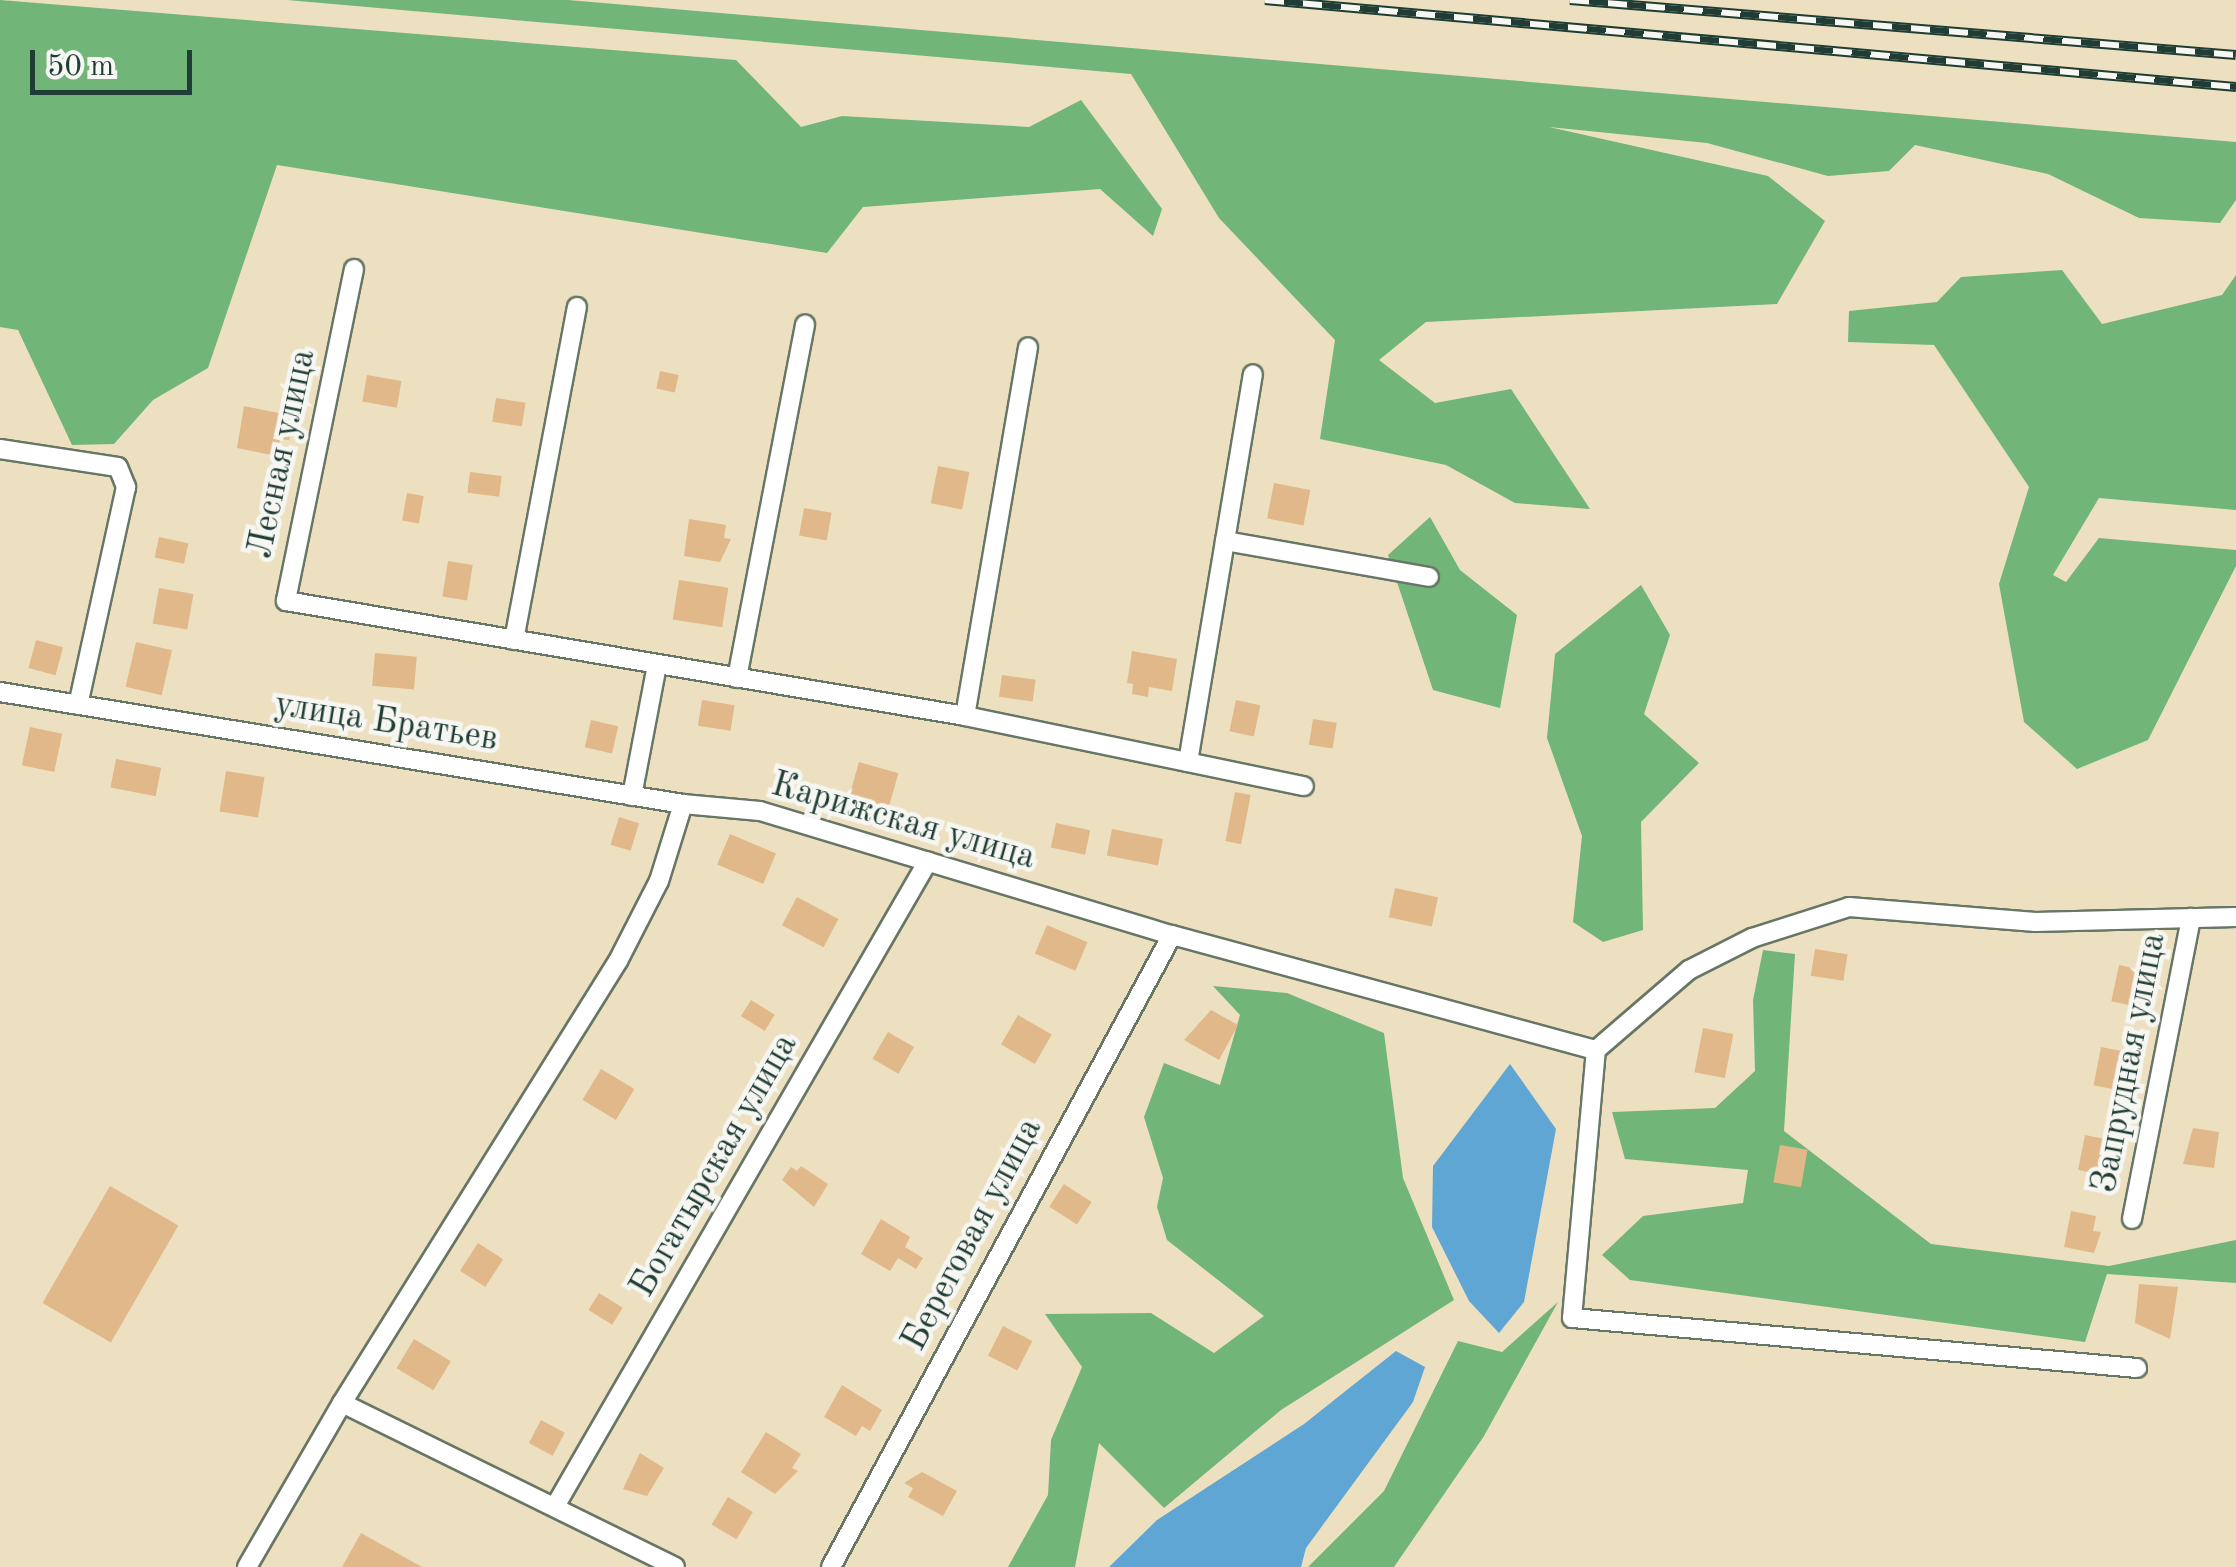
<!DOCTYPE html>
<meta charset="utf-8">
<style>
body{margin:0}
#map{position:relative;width:2236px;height:1567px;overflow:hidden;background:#ede0c0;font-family:"Old Standard TT",serif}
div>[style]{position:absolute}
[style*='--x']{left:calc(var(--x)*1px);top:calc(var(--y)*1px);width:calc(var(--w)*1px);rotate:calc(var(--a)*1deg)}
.forest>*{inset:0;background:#71b578}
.water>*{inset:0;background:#5fa6d5}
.building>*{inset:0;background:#e1b88a;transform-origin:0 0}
.roads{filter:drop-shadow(2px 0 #677665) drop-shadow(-2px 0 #677665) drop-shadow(0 2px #677665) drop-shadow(0 -2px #677665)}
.minor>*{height:18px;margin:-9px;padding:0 9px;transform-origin:9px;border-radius:9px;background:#fff}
.rail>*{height:10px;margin-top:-5px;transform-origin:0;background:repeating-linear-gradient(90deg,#f6f6f2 0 19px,#1f3d34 0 38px);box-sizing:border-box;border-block:2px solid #1f3d34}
span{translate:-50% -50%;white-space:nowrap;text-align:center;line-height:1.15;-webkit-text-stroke:9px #f6f6f2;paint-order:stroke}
.street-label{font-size:35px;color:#1f3d34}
.scale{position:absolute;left:30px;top:50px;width:162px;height:45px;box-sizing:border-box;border:5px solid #1f3d34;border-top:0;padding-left:12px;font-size:30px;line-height:35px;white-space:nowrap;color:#1f3d34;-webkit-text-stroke:8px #f6f6f2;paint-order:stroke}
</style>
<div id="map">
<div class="forest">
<i style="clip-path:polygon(0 0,736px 60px,801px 127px,842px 116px,1029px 127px,1081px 100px,1162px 209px,1153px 236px,1100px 189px,863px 207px,827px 253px,277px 165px,208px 368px,153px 400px,114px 444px,72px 445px,18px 330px,0 327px)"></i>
<i style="clip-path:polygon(287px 0,568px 0,2236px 142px,2236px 200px,2220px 223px,2139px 218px,2048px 174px,1915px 145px,1889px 171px,1828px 176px,1707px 143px,1549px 127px,1768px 176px,1825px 221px,1777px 304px,1426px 322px,1379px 360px,1435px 403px,1511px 389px,1590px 509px,1515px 503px,1446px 465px,1320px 439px,1335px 340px,1219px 218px,1131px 74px)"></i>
<i style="clip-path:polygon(2062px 270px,2102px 324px,2222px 295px,2236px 275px,2236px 510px,2099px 498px,2053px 575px,2066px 582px,2099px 538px,2236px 550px,2236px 566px,2148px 740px,2077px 769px,2024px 722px,1999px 584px,2029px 487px,1934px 345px,1848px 342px,1849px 311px,1937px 302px,1961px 277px)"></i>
<i style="clip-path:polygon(1430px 517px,1460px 570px,1517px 615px,1500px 708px,1433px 690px,1388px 555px)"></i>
<i style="clip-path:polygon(1641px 585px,1670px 635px,1644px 714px,1699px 763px,1641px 822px,1643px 930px,1603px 942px,1573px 922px,1582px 836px,1547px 738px,1555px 654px)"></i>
<i style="clip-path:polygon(1763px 950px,1795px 954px,1784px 1131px,1931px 1244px,2109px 1266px,2236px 1240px,2236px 1283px,2107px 1274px,2085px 1342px,1630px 1280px,1602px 1255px,1643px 1216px,1743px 1203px,1748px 1170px,1625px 1159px,1612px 1112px,1715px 1108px,1755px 1071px,1753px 1000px)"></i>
<i style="clip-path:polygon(1213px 986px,1287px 993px,1384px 1033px,1403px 1178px,1454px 1300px,1281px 1410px,1164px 1508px,1099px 1443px,1075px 1567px,1008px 1567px,1048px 1495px,1051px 1440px,1082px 1367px,1045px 1314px,1151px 1313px,1214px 1353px,1264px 1316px,1167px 1240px,1157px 1207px,1163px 1178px,1144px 1117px,1164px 1063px,1220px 1085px,1240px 1015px)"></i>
<i style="clip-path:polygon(1558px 1302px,1484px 1436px,1394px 1567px,1308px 1567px,1384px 1491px,1458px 1341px,1502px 1352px)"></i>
</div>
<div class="water">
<i style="clip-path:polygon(1510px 1064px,1556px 1129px,1524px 1302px,1499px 1333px,1469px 1301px,1432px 1227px,1433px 1166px)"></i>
<i style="clip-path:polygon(1396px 1351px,1425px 1367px,1413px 1402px,1306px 1548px,1301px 1567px,1109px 1567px,1157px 1520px,1304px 1424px)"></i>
</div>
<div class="building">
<i style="left:660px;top:371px;width:19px;height:18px;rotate:12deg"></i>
<i style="left:367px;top:375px;width:35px;height:27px;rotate:10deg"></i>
<i style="left:496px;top:398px;width:30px;height:24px;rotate:9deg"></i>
<i style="clip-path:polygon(244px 406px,284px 414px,282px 425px,292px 432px,289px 440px,280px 439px,277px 456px,237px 448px)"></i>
<i style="left:938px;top:466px;width:32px;height:38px;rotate:11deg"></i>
<i style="left:470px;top:472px;width:32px;height:21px;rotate:7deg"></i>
<i style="left:1274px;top:483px;width:37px;height:36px;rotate:11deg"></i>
<i style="left:407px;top:493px;width:17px;height:28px;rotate:10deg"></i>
<i style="left:804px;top:508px;width:28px;height:28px;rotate:10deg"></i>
<i style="clip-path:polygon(689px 519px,726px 525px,724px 538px,731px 539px,720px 562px,684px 556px)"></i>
<i style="left:159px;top:537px;width:30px;height:21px;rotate:12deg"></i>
<i style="left:448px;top:561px;width:25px;height:36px;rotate:9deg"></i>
<i style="left:679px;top:580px;width:50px;height:40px;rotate:9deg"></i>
<i style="left:159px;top:588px;width:35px;height:36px;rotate:10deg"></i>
<i style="left:36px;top:640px;width:28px;height:29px;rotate:15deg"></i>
<i style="left:136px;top:642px;width:37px;height:46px;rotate:13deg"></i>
<i style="clip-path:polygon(1132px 651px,1177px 659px,1172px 691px,1149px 687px,1148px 697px,1132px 694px,1133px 684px,1127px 683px)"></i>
<i style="left:375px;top:653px;width:42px;height:33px;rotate:5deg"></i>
<i style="left:1002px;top:675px;width:34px;height:22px;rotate:8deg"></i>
<i style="left:702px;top:700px;width:33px;height:26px;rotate:9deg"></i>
<i style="left:1236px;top:700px;width:25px;height:32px;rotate:12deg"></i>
<i style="left:1313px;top:719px;width:24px;height:26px;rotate:9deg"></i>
<i style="left:591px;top:720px;width:28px;height:28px;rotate:13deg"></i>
<i style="left:30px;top:727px;width:33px;height:39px;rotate:12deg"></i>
<i style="left:116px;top:759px;width:46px;height:29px;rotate:11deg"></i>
<i style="left:859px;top:762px;width:41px;height:39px;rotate:16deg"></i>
<i style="left:226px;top:771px;width:39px;height:41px;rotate:9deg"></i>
<i style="left:1235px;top:792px;width:16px;height:50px;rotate:11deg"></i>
<i style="left:619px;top:817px;width:21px;height:29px;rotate:17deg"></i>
<i style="left:1056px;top:823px;width:35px;height:25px;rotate:12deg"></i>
<i style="left:1112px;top:829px;width:52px;height:27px;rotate:11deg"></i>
<i style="left:730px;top:834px;width:50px;height:33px;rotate:23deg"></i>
<i style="left:1395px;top:888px;width:44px;height:30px;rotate:12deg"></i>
<i style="left:797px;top:897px;width:47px;height:32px;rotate:28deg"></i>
<i style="left:1047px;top:925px;width:44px;height:31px;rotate:23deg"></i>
<i style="left:1815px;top:949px;width:33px;height:27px;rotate:9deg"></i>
<i style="left:2119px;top:965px;width:29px;height:37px;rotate:12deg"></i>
<i style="left:751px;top:1000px;width:28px;height:19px;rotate:32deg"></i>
<i style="clip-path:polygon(1211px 1010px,1238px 1025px,1219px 1060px,1184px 1040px)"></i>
<i style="left:1018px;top:1015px;width:39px;height:34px;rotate:30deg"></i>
<i style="left:1703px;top:1028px;width:31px;height:45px;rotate:11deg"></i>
<i style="left:888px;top:1032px;width:30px;height:31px;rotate:30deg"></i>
<i style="left:2101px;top:1047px;width:32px;height:39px;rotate:11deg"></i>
<i style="left:601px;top:1069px;width:39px;height:36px;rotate:31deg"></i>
<i style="clip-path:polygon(2193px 1128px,2219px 1132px,2214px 1168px,2183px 1164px)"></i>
<i style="clip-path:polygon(2085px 1135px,2110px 1140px,2108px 1176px,2078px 1170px)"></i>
<i style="left:1780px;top:1145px;width:28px;height:38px;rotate:10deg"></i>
<i style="clip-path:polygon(801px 1166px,828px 1184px,814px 1207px,782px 1180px,791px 1167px,797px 1171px)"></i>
<i style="left:1064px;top:1184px;width:33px;height:27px;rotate:33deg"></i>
<i style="left:110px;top:1186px;width:79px;height:135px;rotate:30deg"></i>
<i style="clip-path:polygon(2071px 1211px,2096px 1216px,2093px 1231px,2101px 1232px,2094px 1253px,2064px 1247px)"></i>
<i style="clip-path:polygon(881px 1219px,910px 1237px,905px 1247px,923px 1258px,916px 1269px,898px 1258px,890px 1271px,861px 1254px)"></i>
<i style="left:478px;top:1243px;width:30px;height:33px;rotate:33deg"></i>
<i style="clip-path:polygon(2139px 1284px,2178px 1287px,2170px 1339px,2135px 1323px)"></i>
<i style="left:599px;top:1293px;width:28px;height:20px;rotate:32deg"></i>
<i style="left:1003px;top:1326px;width:33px;height:33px;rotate:27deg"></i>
<i style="left:414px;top:1339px;width:43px;height:34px;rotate:31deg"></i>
<i style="clip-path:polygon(842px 1385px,882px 1410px,870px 1431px,862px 1426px,856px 1436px,824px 1417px)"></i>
<i style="left:541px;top:1420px;width:27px;height:26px;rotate:28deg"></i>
<i style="clip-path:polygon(766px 1432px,801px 1454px,792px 1468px,798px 1471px,775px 1494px,741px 1472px)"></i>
<i style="clip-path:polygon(640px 1453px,664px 1468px,647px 1496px,623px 1489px)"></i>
<i style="clip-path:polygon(922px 1472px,957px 1491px,943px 1516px,908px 1497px,913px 1488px,904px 1483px)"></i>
<i style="left:728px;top:1497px;width:29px;height:32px;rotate:31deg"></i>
<i style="clip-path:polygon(361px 1533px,422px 1567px,342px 1567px)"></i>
</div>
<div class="roads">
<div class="minor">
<i style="--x:354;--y:269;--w:339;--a:101.6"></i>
<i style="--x:286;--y:601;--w:689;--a:9.61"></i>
<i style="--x:965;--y:716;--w:346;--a:11.7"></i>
<i style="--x:0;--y:449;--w:119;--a:8.7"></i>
<i style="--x:118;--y:467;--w:22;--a:68"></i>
<i style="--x:126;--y:487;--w:223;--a:102.4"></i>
<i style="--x:1225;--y:541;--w:207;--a:10"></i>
<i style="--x:514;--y:640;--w:339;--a:-79.3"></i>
<i style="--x:737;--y:678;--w:360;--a:-79.1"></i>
<i style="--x:0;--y:692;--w:692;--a:9.31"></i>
<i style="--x:965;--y:716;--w:374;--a:-80.3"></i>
<i style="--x:1188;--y:762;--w:393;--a:-80.5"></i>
<i style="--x:632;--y:796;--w:133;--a:-79.2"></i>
<i style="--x:2132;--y:1219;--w:307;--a:-78.9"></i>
<i style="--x:2137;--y:1368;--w:567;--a:-174.94"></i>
<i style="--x:1572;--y:1318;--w:269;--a:-84.9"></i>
<i style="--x:1596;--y:1050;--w:123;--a:-40.7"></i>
<i style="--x:1689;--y:970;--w:71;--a:-26.9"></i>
<i style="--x:1752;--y:938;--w:102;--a:-17.7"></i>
<i style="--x:1849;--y:907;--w:187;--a:4.6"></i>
<i style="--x:2035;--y:922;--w:201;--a:-1.4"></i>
<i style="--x:342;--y:1403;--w:371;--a:26.2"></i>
<i style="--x:557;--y:1503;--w:741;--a:-59.98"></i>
<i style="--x:247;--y:1567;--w:190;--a:-59.9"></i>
<i style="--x:342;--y:1403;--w:521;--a:-58.02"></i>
<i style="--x:618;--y:961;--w:90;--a:-62.9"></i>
<i style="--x:659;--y:881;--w:81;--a:-72.7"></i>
<i style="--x:683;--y:804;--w:77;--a:5.2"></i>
<i style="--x:760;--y:811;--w:430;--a:16.8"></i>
<i style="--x:1172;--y:935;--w:439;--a:15.2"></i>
<i style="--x:831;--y:1567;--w:718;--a:-61.65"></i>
</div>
</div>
<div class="rail">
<i style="--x:1265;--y:0;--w:975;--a:5.12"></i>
<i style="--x:1570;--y:0;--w:668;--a:4.72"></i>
</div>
<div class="street-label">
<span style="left:283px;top:454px;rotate:-78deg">Лесная улица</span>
<span style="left:386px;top:723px;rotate:9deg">улица Братьев</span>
<span style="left:903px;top:822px;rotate:16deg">Карижская улица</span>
<span style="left:2130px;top:1063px;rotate:-79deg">Запрудная улица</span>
<span style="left:715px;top:1166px;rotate:-60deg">Богатырская улица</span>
<span style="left:973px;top:1235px;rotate:-62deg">Береговая улица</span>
</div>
<div class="scale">50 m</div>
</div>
